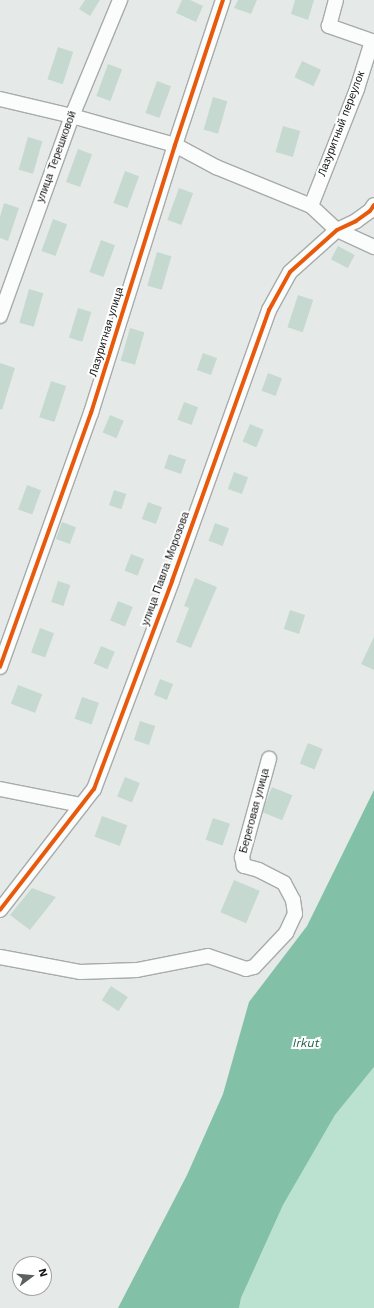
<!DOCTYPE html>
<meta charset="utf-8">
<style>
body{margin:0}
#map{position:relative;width:374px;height:1308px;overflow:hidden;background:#e5eae8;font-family:"Work Sans",sans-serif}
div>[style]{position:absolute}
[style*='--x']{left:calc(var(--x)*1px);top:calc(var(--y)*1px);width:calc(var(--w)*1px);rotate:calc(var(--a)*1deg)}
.green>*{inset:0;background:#bbe1d1}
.water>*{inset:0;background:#82c1a8}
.building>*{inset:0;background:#c6d9d1;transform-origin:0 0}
.roads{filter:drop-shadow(1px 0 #a7aba9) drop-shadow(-1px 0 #a7aba9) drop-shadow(0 1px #a7aba9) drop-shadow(0 -1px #a7aba9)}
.minor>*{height:14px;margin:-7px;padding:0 7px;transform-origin:7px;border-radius:7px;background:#fbfcfc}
.cycleway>*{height:4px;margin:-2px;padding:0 2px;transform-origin:2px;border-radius:2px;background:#e8590c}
span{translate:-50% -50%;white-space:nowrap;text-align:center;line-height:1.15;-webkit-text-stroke:4px #fff;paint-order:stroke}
.street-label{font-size:11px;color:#131614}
.water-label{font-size:12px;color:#1e6149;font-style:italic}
.north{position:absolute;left:12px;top:1256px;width:40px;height:40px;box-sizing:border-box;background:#fff;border:1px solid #a1a2a1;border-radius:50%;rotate:74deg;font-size:11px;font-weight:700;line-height:16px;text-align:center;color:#131614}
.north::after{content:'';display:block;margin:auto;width:14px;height:18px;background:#5c605e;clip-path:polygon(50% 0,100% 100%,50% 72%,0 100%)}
</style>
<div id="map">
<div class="green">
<i style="clip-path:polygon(374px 1067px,374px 1308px,239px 1308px,241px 1298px,283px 1205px,335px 1115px)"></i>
</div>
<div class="water">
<i style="clip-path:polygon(374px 790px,374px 1067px,335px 1115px,283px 1205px,241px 1298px,239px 1308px,118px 1308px,187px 1175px,223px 1094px,249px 1002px,307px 926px)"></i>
</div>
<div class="building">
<i style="clip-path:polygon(85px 0,100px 0,90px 16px,79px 9px)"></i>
<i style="clip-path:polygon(182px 0,190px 0,203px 6px,196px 22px,176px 13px)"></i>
<i style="clip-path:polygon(238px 0,257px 0,251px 14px,234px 8px)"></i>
<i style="clip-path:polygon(295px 0,314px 0,308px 20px,291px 14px)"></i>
<i style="left:58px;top:47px;width:16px;height:34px;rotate:18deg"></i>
<i style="left:302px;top:61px;width:21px;height:18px;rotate:25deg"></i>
<i style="left:108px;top:64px;width:15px;height:34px;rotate:20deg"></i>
<i style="left:157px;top:81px;width:15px;height:34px;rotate:20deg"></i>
<i style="left:213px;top:97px;width:15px;height:34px;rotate:16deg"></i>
<i style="left:283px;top:126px;width:18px;height:27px;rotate:16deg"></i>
<i style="left:28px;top:137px;width:15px;height:34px;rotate:16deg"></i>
<i style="left:78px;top:149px;width:15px;height:35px;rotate:20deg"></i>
<i style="left:125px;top:171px;width:15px;height:34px;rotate:20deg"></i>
<i style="left:179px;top:188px;width:15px;height:34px;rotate:20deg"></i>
<i style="clip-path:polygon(4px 203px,19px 208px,8px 241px,0 238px,0 217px)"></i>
<i style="left:53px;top:219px;width:15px;height:34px;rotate:20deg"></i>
<i style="left:101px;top:240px;width:15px;height:34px;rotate:20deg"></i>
<i style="left:338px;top:246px;width:19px;height:15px;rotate:28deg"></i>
<i style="left:157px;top:252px;width:15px;height:35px;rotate:16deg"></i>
<i style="left:29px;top:289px;width:15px;height:35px;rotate:16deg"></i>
<i style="left:298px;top:295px;width:16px;height:34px;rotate:18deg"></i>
<i style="left:78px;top:308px;width:14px;height:31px;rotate:17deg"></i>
<i style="left:130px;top:328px;width:15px;height:34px;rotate:16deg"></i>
<i style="left:203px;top:353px;width:15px;height:18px;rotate:20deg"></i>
<i style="clip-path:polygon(0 363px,15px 368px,2px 410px,0 409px)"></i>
<i style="left:268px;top:373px;width:15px;height:19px;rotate:20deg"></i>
<i style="left:51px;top:381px;width:16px;height:38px;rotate:18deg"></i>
<i style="left:184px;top:402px;width:15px;height:19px;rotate:20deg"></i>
<i style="left:110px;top:415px;width:15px;height:19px;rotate:23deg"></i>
<i style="left:250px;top:424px;width:15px;height:19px;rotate:23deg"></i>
<i style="left:169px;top:454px;width:18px;height:15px;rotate:19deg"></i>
<i style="left:234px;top:472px;width:15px;height:18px;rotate:20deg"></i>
<i style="left:27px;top:485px;width:15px;height:26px;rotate:20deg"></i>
<i style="left:114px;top:490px;width:13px;height:16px;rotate:18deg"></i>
<i style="left:148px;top:502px;width:15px;height:18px;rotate:20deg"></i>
<i style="left:62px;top:522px;width:15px;height:18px;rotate:20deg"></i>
<i style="left:215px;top:523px;width:15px;height:19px;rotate:20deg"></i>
<i style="left:131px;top:554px;width:14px;height:18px;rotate:21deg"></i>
<i style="clip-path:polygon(195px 578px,217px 587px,191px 648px,176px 642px,189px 608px,184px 606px)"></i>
<i style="left:58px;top:581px;width:13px;height:22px;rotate:18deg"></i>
<i style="left:118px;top:601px;width:16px;height:21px;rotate:22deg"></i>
<i style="left:290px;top:610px;width:16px;height:20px;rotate:18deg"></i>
<i style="left:40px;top:628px;width:15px;height:26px;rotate:20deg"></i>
<i style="clip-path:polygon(374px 637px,374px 670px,361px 664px)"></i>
<i style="left:101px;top:646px;width:15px;height:19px;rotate:23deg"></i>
<i style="left:160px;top:679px;width:14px;height:17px;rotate:21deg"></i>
<i style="left:18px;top:685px;width:26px;height:20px;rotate:21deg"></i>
<i style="left:82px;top:697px;width:18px;height:23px;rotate:19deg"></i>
<i style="left:140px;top:721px;width:16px;height:20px;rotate:18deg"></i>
<i style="left:308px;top:743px;width:16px;height:22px;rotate:22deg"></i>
<i style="left:125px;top:777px;width:16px;height:21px;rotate:22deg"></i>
<i style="left:272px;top:787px;width:22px;height:27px;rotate:22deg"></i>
<i style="left:102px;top:816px;width:27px;height:22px;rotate:20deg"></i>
<i style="left:213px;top:818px;width:18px;height:23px;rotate:19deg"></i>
<i style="left:234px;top:880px;width:28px;height:35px;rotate:23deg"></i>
<i style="clip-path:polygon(32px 888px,56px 897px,30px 930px,10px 915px)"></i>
<i style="left:111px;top:986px;width:20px;height:17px;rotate:33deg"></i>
</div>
<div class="roads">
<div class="minor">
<i style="--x:0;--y:99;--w:74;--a:13.3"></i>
<i style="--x:72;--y:116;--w:107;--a:15.7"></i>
<i style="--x:175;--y:145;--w:47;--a:28.2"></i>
<i style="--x:216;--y:167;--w:103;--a:22.3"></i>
<i style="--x:311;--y:206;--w:35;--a:43"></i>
<i style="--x:337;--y:230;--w:41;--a:24.7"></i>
<i style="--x:311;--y:206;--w:126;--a:-68.5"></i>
<i style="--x:357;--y:89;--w:50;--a:-72.6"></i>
<i style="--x:372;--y:41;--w:46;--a:-160.8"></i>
<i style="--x:329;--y:26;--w:27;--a:-75"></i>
<i style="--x:0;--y:316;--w:213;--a:-70.2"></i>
<i style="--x:72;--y:116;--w:126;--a:-67.5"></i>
<i style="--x:0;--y:667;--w:270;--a:-70.3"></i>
<i style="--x:91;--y:413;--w:281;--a:-72.6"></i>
<i style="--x:175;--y:145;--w:153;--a:-71.7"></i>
<i style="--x:0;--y:789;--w:83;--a:11.2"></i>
<i style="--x:0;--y:910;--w:153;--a:-52.2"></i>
<i style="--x:94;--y:789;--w:222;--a:-69.4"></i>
<i style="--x:172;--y:581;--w:288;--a:-70.3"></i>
<i style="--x:269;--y:310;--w:43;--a:-61.1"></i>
<i style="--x:290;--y:272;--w:63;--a:-41.8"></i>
<i style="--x:337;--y:230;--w:21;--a:-25"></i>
<i style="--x:356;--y:221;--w:17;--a:-36"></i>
<i style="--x:370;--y:211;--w:7;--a:-56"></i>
<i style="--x:0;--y:957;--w:81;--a:10.6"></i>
<i style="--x:80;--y:972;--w:57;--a:-2"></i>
<i style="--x:137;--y:970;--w:72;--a:-11.2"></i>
<i style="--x:208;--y:956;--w:40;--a:18.9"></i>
<i style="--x:246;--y:969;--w:8;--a:-14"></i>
<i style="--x:254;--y:967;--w:47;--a:-46.7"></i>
<i style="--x:286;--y:933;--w:21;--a:-65"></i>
<i style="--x:295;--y:914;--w:14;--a:-98"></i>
<i style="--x:293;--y:900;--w:19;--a:-118"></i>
<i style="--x:284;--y:883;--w:28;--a:-153"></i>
<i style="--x:259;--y:870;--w:16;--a:-165"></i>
<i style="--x:244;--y:866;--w:9;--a:-103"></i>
<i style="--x:242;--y:857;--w:102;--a:-74.6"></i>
</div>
</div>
<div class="cycleway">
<i style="--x:0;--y:667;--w:270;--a:-70.3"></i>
<i style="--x:91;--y:413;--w:281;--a:-72.6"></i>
<i style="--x:175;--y:145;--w:153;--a:-71.7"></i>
<i style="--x:0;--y:910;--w:153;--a:-52.2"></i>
<i style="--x:94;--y:789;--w:222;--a:-69.4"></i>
<i style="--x:172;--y:581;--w:288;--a:-70.3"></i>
<i style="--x:269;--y:310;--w:43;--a:-61.1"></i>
<i style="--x:290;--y:272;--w:63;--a:-41.8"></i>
<i style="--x:337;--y:230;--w:21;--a:-25"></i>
<i style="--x:356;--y:221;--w:17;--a:-36"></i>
<i style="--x:370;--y:211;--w:7;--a:-56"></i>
</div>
<div class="street-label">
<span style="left:342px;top:124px;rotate:-69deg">Лазуритный переулок</span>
<span style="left:57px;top:157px;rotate:-70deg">улица Терешковой</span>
<span style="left:107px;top:332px;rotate:-73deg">Лазуритная улица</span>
<span style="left:166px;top:569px;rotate:-70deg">улица Павла Морозова</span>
<span style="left:255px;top:811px;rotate:-75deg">Береговая улица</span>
</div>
<div class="water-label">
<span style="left:306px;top:1044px">Irkut</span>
</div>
<div class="north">N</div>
</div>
